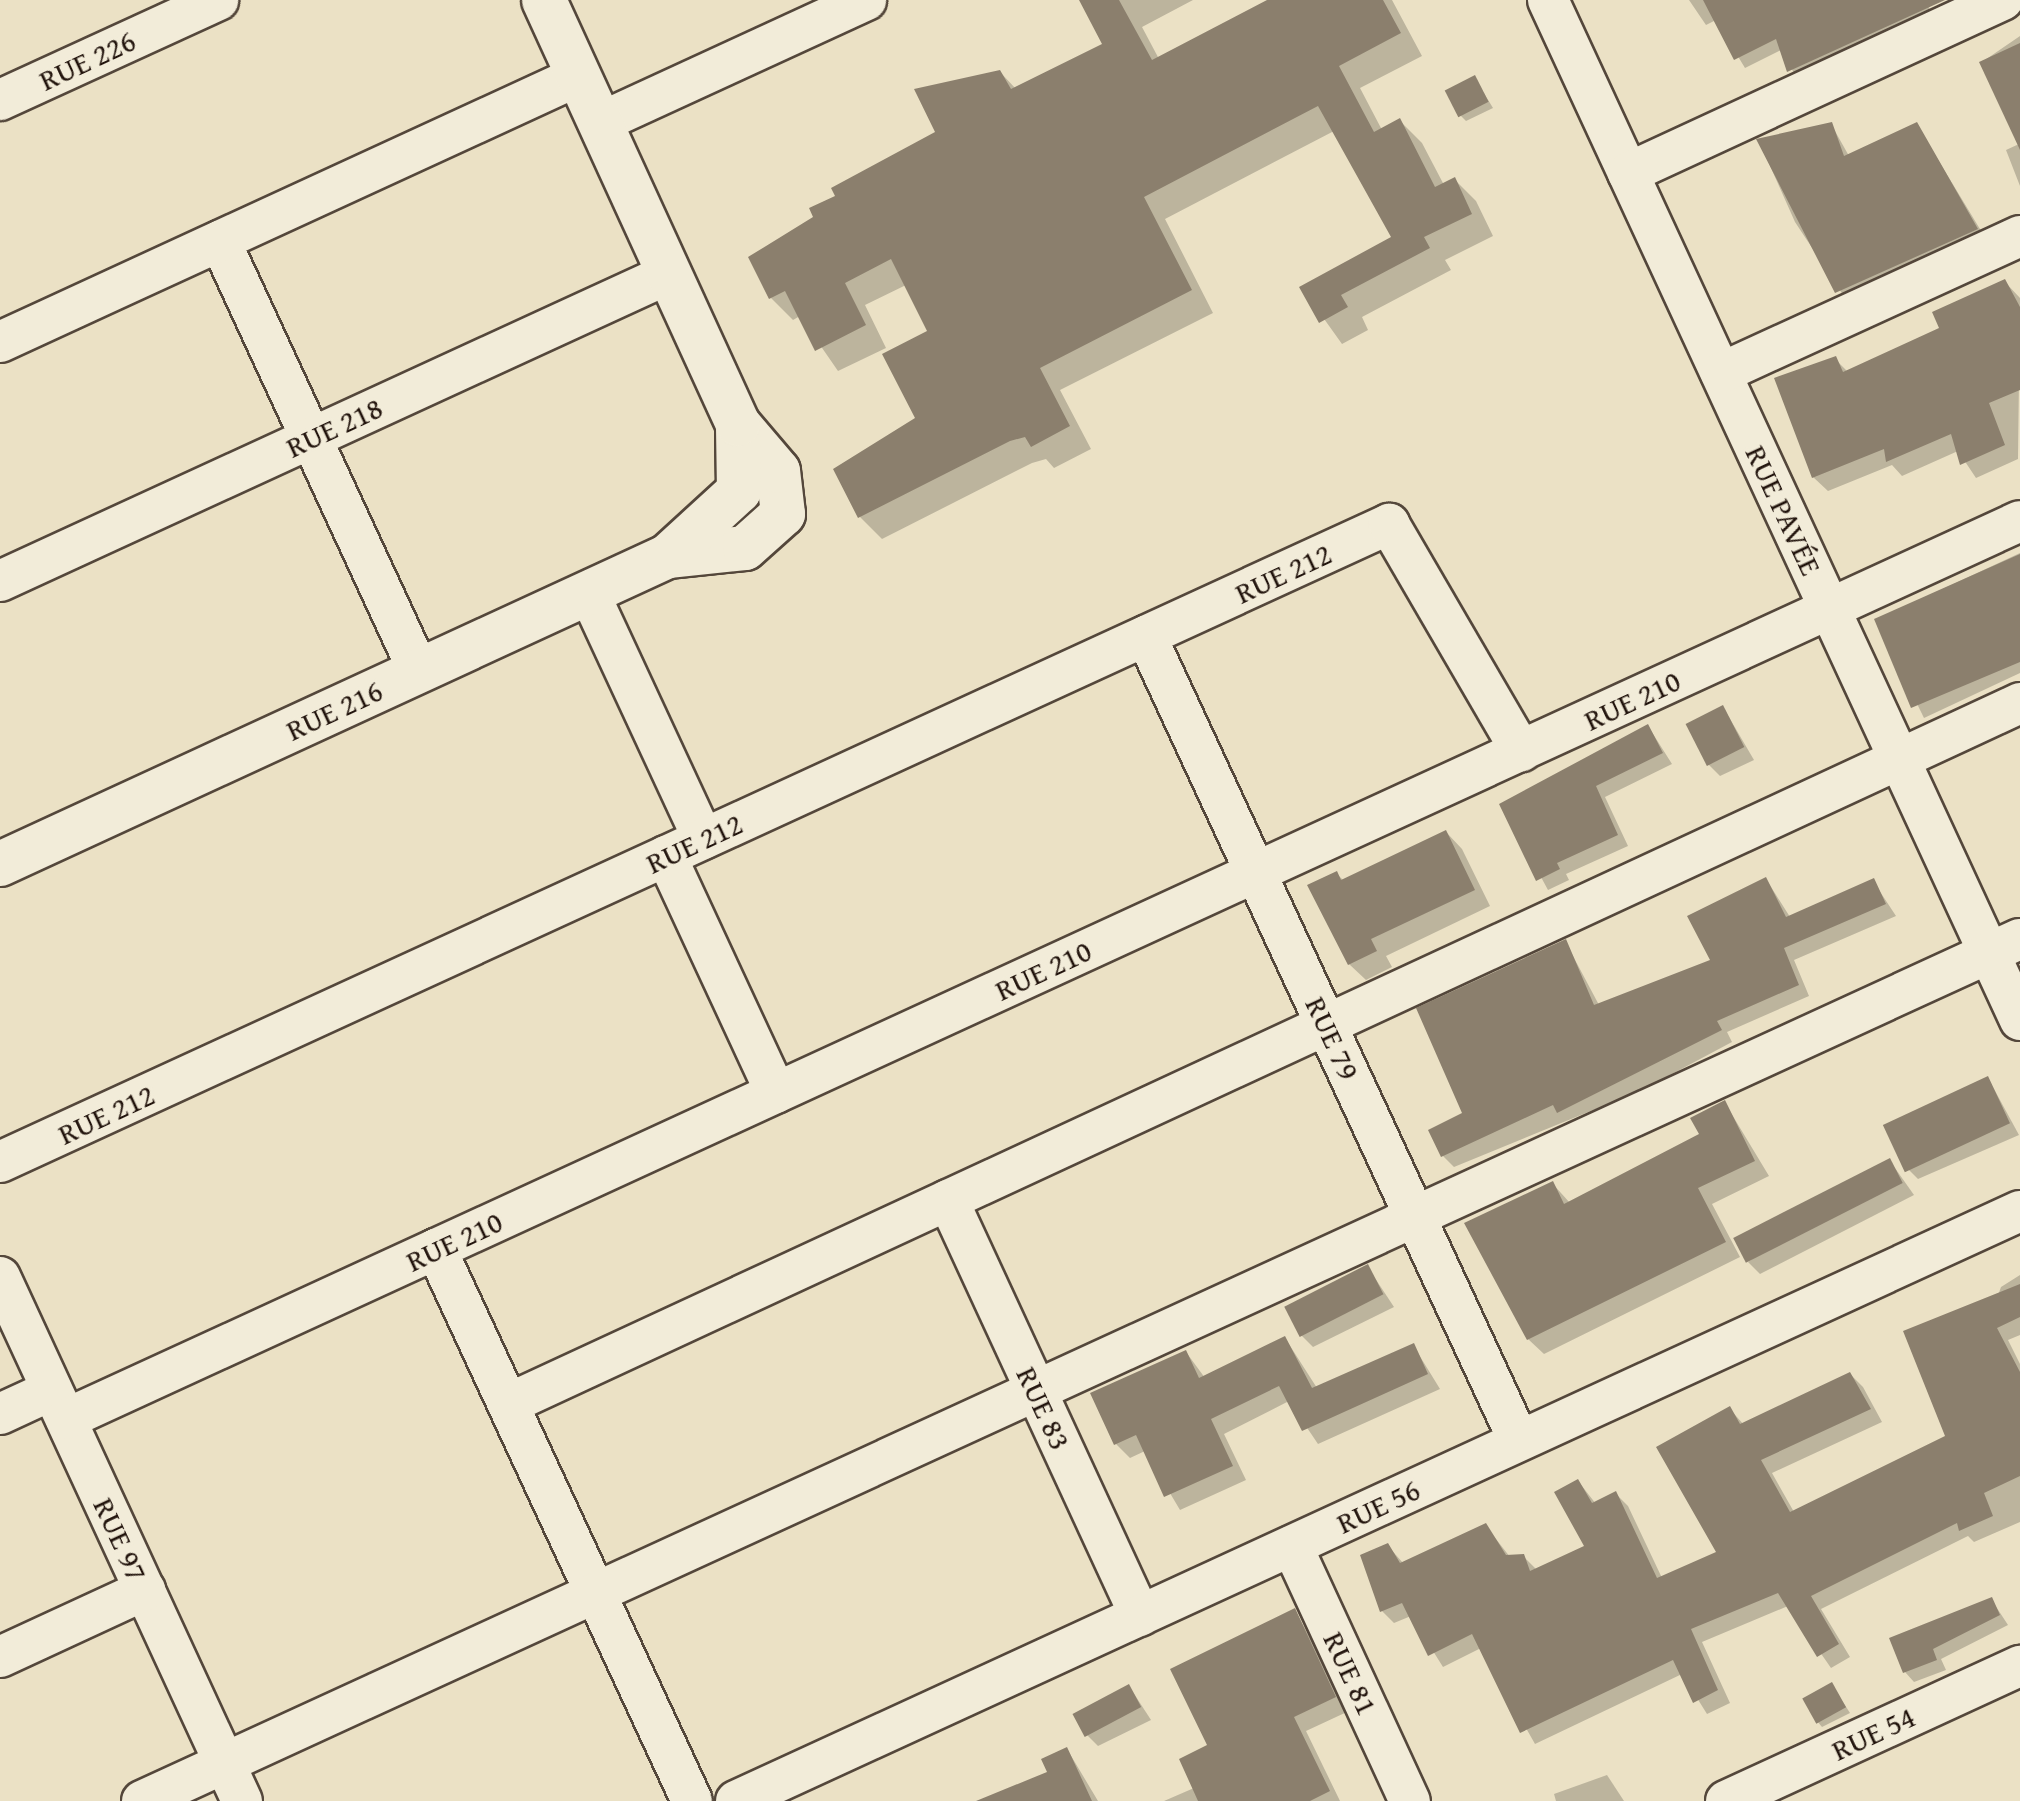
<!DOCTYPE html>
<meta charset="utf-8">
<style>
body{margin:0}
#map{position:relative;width:2020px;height:1801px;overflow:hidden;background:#ebe1c5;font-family:"Gentium Book Plus",serif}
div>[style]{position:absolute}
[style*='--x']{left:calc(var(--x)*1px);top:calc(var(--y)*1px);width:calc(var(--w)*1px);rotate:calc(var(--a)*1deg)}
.shadow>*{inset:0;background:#0003}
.building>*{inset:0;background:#8b7f6d;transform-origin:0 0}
.roads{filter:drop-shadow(2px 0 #54473b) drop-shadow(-2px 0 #54473b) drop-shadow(0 2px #54473b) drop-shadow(0 -2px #54473b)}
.street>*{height:40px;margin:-20px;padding:0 20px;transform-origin:20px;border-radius:20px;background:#f2ecd9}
.secondary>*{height:44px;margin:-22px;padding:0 22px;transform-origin:22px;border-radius:22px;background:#f2ecd9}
span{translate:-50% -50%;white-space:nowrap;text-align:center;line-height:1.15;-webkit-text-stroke:6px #f2ecd9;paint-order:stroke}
.street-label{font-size:30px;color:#22140d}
</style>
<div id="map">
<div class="shadow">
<i style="clip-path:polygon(1081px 0,1193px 0,1142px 27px,1159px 59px,1271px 0,1392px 0,1422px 56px,1360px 88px,1382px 130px,1400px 121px,1422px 143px,1444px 185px,1454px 179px,1476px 201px,1493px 236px,1445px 260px,1451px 270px,1362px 317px,1368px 330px,1342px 344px,1302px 288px,1394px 238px,1334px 131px,1165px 219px,1213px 313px,1060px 390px,1091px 449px,1054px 468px,1046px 459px,1032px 463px,882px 539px,860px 517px,917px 419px,929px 332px,906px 285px,865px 305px,886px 348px,838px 371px,800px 316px,793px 320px,771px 298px,816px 217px,938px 132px,1000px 72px,1016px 89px,1105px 45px)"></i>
<i style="clip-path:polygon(1689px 0,1935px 0,1927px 4px,1935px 19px,1798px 80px,1781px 50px,1745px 68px,1716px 20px,1706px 25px)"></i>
<i style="clip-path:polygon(2020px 36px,2020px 186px,2006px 150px,2019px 144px,1982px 62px)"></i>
<i style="clip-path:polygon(1474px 77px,1493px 108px,1466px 121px,1461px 116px)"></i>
<i style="clip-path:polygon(1831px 124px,1849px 156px,1917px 125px,1986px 239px,1847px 301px,1795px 222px,1759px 141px)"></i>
<i style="clip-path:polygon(2004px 281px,2020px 298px,2018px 459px,1976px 478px,1958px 451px,1902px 476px,1892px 465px,1828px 491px,1813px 477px,1835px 359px,1848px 372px,1942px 329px)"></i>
<i style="clip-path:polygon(2020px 553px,2020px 673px,1924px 718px,1876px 620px)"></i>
<i style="clip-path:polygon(1723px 707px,1754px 760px,1720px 776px,1708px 764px)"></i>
<i style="clip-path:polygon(1648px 726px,1672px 764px,1605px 797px,1628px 846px,1566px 874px,1569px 880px,1548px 890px,1502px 805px)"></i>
<i style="clip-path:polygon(1446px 832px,1462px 849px,1490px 906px,1386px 956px,1392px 967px,1366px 980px,1349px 964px,1336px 873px,1344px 881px)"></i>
<i style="clip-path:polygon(1766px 879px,1790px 917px,1873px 881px,1896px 916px,1794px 960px,1809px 996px,1727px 1032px,1732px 1042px,1642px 1090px,1454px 1167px,1443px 1156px,1565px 941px,1599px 1005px,1712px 961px)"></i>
<i style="clip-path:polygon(1988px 1078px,2019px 1135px,1918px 1179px,1907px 1168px)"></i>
<i style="clip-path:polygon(1725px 1103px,1769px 1176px,1712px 1204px,1740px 1257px,1544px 1354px,1528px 1339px,1552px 1183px,1570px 1203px,1702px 1135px)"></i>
<i style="clip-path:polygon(1890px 1161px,1914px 1195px,1760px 1274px,1748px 1262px)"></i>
<i style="clip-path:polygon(1367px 1266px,1394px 1307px,1313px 1347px,1301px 1335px)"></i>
<i style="clip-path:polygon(2020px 1275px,2020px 1335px,2008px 1340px,2020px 1364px,2020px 1522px,1974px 1542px,1968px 1536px,1821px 1609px,1850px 1657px,1831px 1668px,1788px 1606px,1702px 1642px,1730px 1703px,1707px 1714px,1682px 1674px,1535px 1744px,1481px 1648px,1443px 1667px,1411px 1616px,1394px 1623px,1382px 1611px,1388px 1546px,1403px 1563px,1485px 1525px,1510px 1557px,1523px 1556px,1537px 1570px,1587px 1546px,1578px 1481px,1596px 1504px,1616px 1494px,1628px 1506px,1662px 1578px,1719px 1553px,1729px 1408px,1744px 1425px,1850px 1374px,1863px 1387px,1882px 1422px,1772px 1473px,1794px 1512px,1947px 1437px,2001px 1287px)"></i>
<i style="clip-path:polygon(1285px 1338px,1317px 1388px,1413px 1345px,1440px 1389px,1318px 1444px,1289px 1401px,1224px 1434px,1246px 1480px,1180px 1510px,1145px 1451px,1130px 1458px,1116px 1444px,1186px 1352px,1205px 1378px)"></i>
<i style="clip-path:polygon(1991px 1599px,2008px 1625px,1941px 1659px,1946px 1670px,1914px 1682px,1905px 1672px)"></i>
<i style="clip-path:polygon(1295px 1610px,1349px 1711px,1306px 1731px,1340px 1801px,1164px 1801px,1194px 1788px,1210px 1746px)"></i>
<i style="clip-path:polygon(1832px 1685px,1850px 1713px,1822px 1727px,1817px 1721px)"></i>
<i style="clip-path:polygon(1129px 1686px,1151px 1720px,1098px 1746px,1086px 1734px)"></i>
<i style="clip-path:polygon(1067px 1749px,1098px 1801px,1019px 1801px,1049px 1773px)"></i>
<i style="clip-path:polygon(1607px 1775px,1624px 1801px,1556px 1801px,1554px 1794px)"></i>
</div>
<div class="building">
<i style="clip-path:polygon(1079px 0,1119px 0,1152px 60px,1267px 0,1383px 0,1401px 33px,1339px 66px,1374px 132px,1400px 118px,1435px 187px,1455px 177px,1472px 214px,1424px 237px,1430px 248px,1341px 295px,1348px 307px,1319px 323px,1299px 287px,1391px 237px,1318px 106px,1144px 197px,1192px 290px,1040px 368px,1070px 426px,1031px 447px,1025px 437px,1010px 441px,858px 518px,833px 469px,915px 418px,882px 354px,927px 331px,891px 259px,845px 283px,866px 325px,815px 351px,785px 291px,769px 299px,748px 257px,813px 217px,809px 208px,835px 196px,831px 188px,935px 132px,914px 89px,1000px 70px,1011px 89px,1102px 44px)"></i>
<i style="clip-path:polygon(1703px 0,1945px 0,1787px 72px,1776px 39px,1734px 60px)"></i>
<i style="clip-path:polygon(2020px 43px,2020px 150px,1979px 62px)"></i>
<i style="left:1475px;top:75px;width:30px;height:34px;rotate:63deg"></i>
<i style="clip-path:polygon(1832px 122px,1844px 156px,1917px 122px,1978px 229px,1835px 293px,1756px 139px)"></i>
<i style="clip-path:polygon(2005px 279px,2020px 307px,2020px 390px,1989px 403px,2005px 445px,1960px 465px,1951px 434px,1886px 462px,1884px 449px,1812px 478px,1774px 378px,1836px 356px,1843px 372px,1939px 328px,1932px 312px)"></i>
<i style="clip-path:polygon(2020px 554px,2020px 662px,1911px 708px,1874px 619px)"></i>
<i style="left:1723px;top:705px;width:47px;height:42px;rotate:63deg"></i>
<i style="clip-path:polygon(1648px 724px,1663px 753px,1596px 786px,1618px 835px,1557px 863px,1560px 869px,1536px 881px,1499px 804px)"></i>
<i style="clip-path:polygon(1446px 830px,1475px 890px,1371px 939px,1377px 951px,1348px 965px,1307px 885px,1337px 871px,1341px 880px)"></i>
<i style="clip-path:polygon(1766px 877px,1786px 917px,1874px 878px,1886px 904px,1784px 948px,1799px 985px,1717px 1021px,1722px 1030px,1557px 1113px,1553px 1105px,1441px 1157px,1428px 1130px,1462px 1113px,1416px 1008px,1566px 939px,1594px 1005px,1710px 960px,1687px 916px)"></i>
<i style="left:1988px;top:1076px;width:52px;height:116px;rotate:65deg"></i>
<i style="clip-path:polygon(1725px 1100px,1755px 1161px,1698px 1188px,1726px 1242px,1527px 1340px,1464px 1223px,1553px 1181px,1564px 1204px,1699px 1134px,1690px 1118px)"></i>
<i style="left:1890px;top:1158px;width:28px;height:176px;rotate:63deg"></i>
<i style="left:1368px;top:1264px;width:34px;height:94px;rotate:63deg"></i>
<i style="clip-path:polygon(2020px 1284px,2020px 1317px,1997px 1328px,2020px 1372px,2020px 1476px,1984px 1493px,1993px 1516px,1959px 1531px,1957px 1523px,1811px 1596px,1839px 1644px,1817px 1657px,1778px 1593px,1691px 1629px,1718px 1690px,1693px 1703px,1673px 1660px,1520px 1733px,1472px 1634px,1428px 1656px,1402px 1603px,1380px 1612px,1360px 1555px,1388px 1543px,1400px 1563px,1486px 1523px,1506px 1555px,1524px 1554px,1530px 1571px,1584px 1546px,1554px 1492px,1578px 1479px,1592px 1503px,1616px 1491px,1657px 1578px,1716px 1552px,1656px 1447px,1730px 1406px,1740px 1424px,1850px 1372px,1871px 1409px,1761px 1460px,1790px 1512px,1945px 1436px,1903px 1331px)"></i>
<i style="clip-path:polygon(1285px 1336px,1312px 1388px,1414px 1343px,1428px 1374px,1302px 1431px,1279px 1386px,1211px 1419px,1233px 1466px,1164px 1497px,1136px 1435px,1114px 1445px,1090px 1393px,1186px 1350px,1199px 1378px)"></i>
<i style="clip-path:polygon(1992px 1597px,2000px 1615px,1933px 1649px,1937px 1660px,1903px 1673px,1889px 1638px)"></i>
<i style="clip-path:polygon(1295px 1608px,1336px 1697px,1294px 1717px,1330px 1791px,1310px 1801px,1198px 1801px,1179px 1759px,1207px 1745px,1170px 1669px)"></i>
<i style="left:1832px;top:1682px;width:29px;height:34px;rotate:61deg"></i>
<i style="left:1129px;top:1684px;width:26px;height:64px;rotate:62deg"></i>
<i style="clip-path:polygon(1067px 1747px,1092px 1801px,976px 1801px,1047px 1772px,1041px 1759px)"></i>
</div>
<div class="roads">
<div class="street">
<i style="--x:1548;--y:0;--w:1124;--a:65.17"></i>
<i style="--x:0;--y:100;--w:240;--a:-24.6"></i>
<i style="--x:599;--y:123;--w:294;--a:-24.7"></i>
<i style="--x:1628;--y:173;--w:413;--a:-24.8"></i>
<i style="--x:220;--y:241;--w:474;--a:65.2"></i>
<i style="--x:0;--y:342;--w:636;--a:-24.71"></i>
<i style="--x:1721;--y:373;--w:329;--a:-24.6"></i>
<i style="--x:0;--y:581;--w:735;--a:-24.68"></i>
<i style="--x:589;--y:593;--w:271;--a:65.1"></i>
<i style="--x:1146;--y:636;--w:887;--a:65.14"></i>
<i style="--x:666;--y:856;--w:261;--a:65.1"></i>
<i style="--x:0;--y:1162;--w:1529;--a:-24.67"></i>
<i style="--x:1389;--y:524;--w:263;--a:59.8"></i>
<i style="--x:948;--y:1200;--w:458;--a:65.2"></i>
<i style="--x:436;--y:1249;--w:608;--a:65.12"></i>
<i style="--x:0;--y:1277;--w:577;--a:65.21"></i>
<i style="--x:508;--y:1404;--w:1667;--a:-24.87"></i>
<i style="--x:0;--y:1414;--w:57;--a:-24.8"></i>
<i style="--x:66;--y:1419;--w:2150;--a:-24.68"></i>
<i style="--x:1292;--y:1546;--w:281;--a:65.2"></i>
<i style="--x:0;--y:1657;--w:160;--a:-24.8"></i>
<i style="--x:142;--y:1801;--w:2066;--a:-24.66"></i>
<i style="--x:736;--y:1801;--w:1413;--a:-24.68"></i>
<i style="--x:1726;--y:1801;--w:324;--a:-24.7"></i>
</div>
<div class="secondary">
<i style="--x:668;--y:556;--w:77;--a:-5.9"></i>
<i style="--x:745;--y:548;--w:51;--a:-41.8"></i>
<i style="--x:783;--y:514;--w:43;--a:-96.6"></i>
<i style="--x:778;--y:471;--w:62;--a:-130.4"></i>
<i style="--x:0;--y:864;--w:736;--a:-24.75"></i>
<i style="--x:668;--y:556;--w:96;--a:-42.5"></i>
<i style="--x:739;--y:491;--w:67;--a:-90.9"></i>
<i style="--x:738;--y:424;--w:466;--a:-114.6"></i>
</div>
</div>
<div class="street-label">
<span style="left:87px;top:60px;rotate:-25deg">RUE 226</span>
<span style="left:334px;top:427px;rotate:-25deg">RUE 218</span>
<span style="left:1784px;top:510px;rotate:65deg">RUE PAVÉE</span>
<span style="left:1283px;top:573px;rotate:-25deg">RUE 212</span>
<span style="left:1632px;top:700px;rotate:-25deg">RUE 210</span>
<span style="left:334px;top:710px;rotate:-25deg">RUE 216</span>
<span style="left:694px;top:843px;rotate:-25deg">RUE 212</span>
<span style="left:1043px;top:970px;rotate:-25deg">RUE 210</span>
<span style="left:1333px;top:1038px;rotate:65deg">RUE 79</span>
<span style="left:106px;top:1114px;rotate:-25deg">RUE 212</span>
<span style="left:454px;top:1241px;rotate:-25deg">RUE 210</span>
<span style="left:1044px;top:1408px;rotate:65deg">RUE 83</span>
<span style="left:1378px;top:1506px;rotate:-25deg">RUE 56</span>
<span style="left:121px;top:1539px;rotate:65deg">RUE 97</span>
<span style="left:1351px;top:1673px;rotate:65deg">RUE 81</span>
<span style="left:1873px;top:1733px;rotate:-25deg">RUE 54</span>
</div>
</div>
